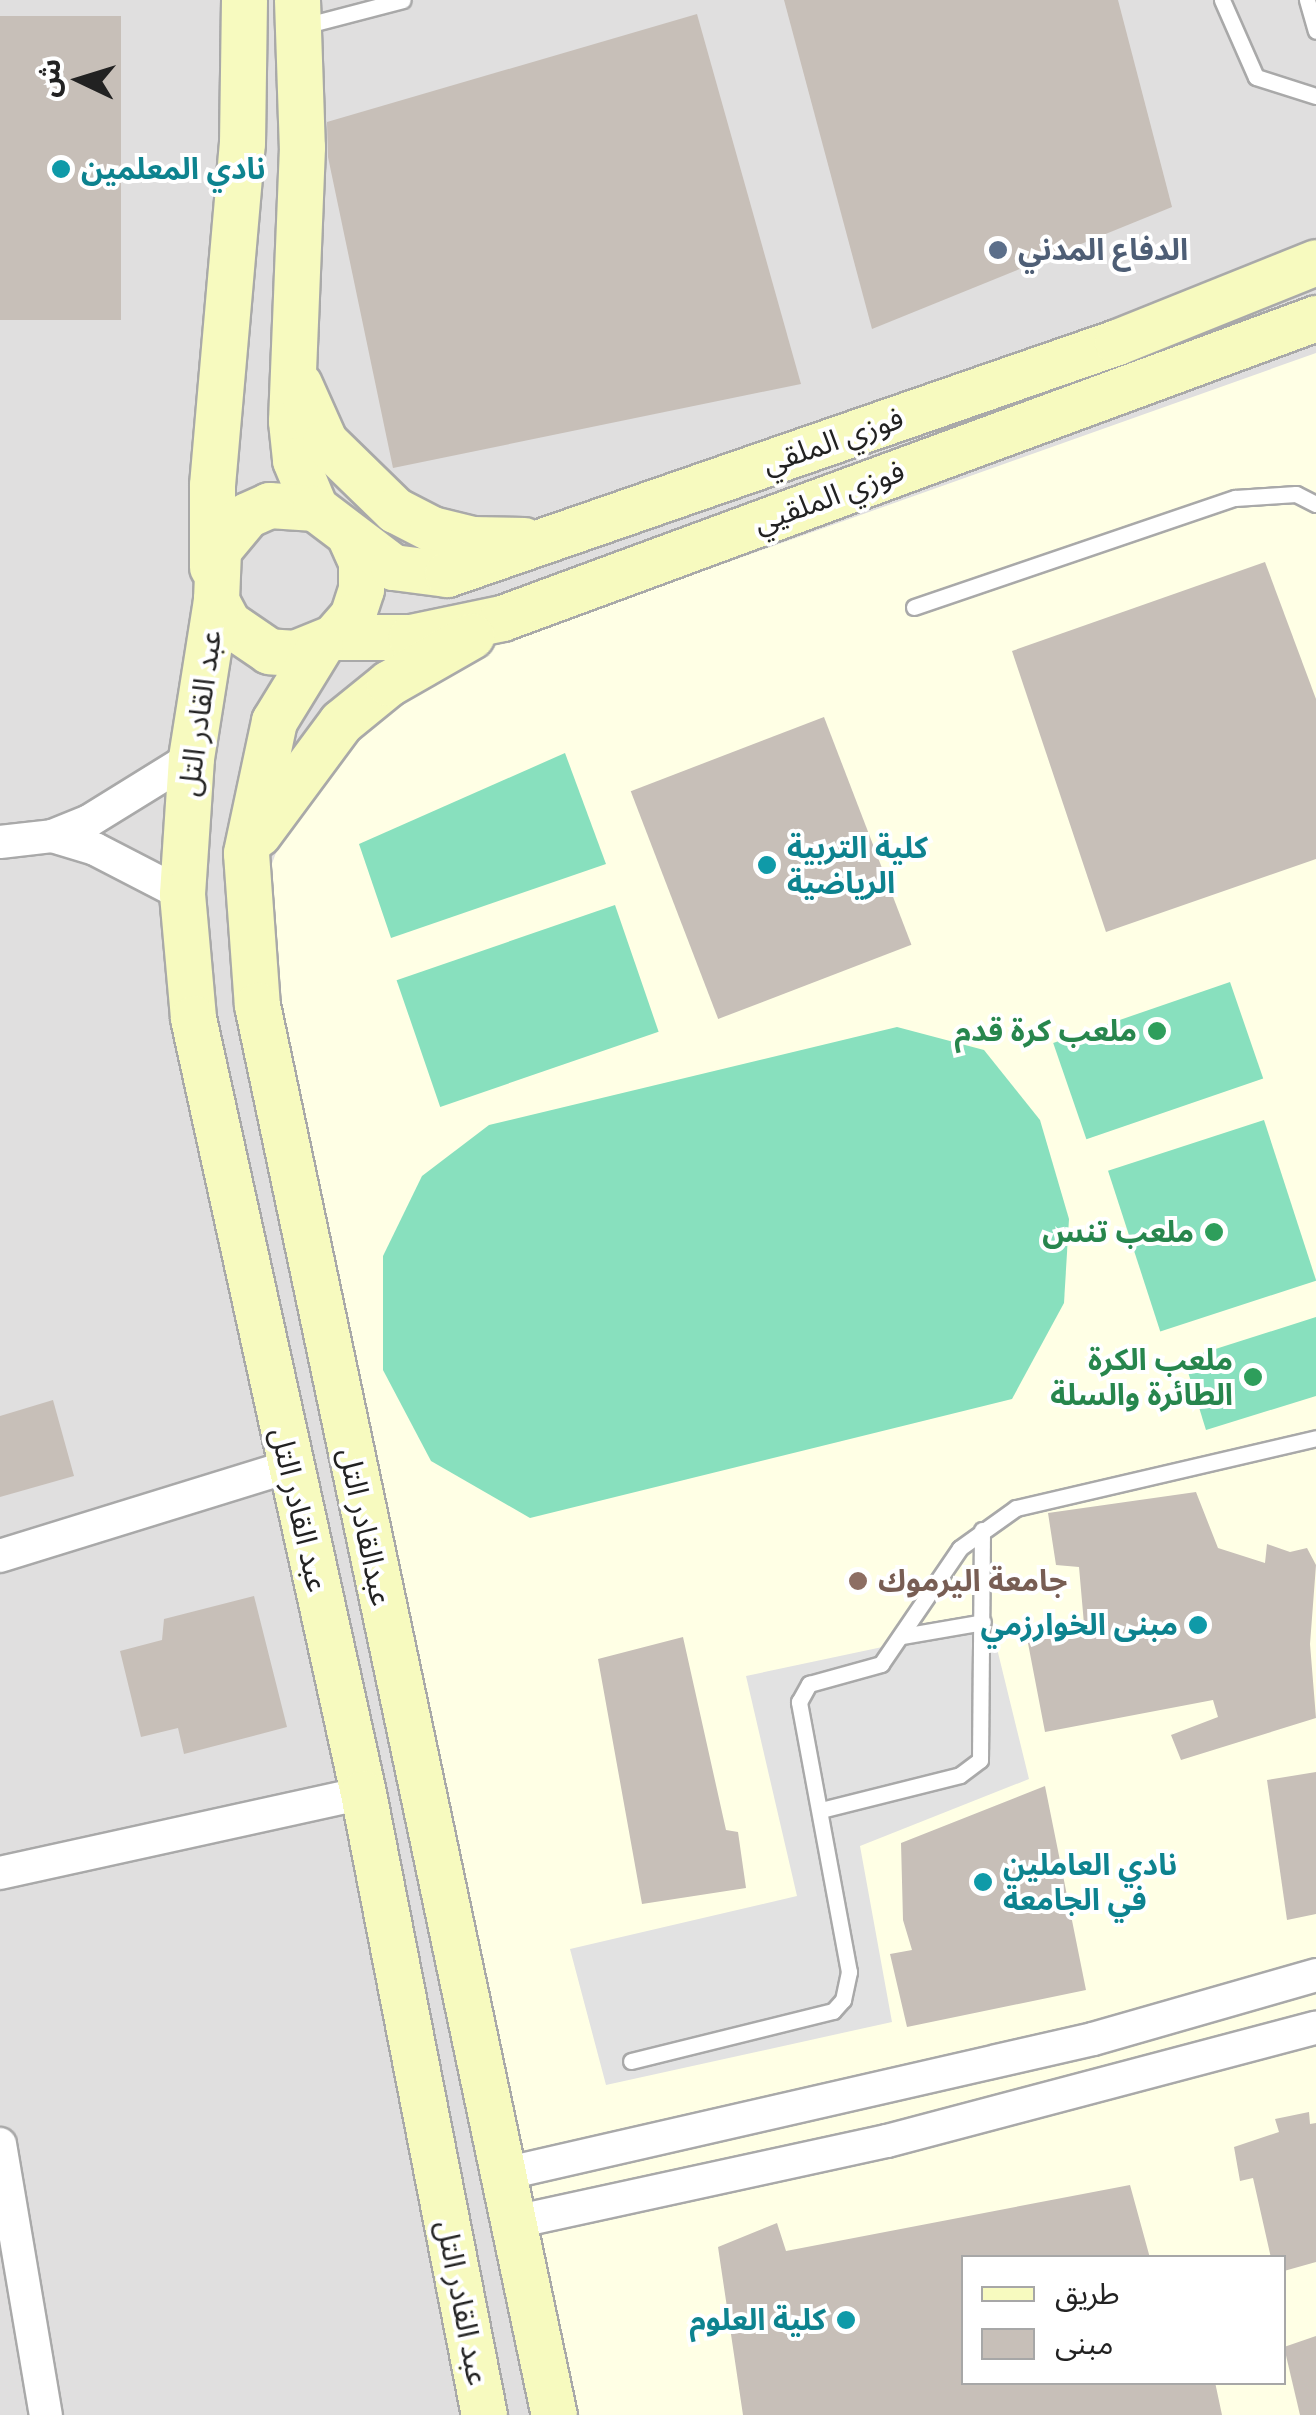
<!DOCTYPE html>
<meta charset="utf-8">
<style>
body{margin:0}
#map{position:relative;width:1316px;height:2415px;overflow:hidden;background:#f2efe9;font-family:Karla,"Noto Sans Arabic",sans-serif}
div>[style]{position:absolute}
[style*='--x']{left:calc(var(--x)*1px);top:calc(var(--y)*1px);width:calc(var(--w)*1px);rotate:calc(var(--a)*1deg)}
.residential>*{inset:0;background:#e0dfdf}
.education>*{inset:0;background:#ffffe5}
.pitch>*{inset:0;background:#88e0be;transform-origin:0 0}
.parking>*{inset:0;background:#e2e2e2}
.building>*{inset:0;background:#c7bfb8;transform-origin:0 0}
.roads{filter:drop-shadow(2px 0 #a9a9a9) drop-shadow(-2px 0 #a9a9a9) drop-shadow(0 2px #a9a9a9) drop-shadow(0 -2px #a9a9a9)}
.lane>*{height:15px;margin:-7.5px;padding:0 7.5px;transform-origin:7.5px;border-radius:7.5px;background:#fff}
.street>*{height:32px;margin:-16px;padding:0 16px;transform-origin:16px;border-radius:16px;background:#fff}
.secondary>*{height:45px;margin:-22.5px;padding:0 22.5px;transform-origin:22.5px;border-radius:22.5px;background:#f7fabf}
.dots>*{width:28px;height:28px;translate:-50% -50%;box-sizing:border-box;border:5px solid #fff;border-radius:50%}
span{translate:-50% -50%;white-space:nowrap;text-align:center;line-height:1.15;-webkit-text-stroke:8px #fff;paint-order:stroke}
.culture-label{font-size:30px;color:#0d838f;font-weight:700}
.left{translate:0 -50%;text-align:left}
.right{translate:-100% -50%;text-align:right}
.service-label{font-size:30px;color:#4e5e75;font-weight:700}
.street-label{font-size:30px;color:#222}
.leisure-label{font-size:30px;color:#27864d;font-weight:700}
.education-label{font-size:30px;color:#785e54;font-weight:700}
.legend{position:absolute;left:961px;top:2255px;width:325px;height:130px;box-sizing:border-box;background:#fff;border:2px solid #a7a7a7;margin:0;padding:12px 18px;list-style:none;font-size:30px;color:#222}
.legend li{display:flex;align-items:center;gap:20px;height:50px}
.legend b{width:50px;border:2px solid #a7a7a7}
.north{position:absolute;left:30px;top:30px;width:100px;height:100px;-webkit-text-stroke:8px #fff;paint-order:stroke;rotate:274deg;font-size:28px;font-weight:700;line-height:40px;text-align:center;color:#222}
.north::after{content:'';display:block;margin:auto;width:35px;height:45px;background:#222;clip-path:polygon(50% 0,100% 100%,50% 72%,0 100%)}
</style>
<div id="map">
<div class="residential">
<i style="clip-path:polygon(evenodd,0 0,1316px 0,1316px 2415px,0 2415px,0 0,964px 2258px,1284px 2258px,1284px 2382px,964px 2382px,964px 2258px)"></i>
</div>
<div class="education">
<i style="clip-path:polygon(evenodd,1316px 353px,1316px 2415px,579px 2415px,257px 904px,310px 761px,495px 645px,1316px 353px,964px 2258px,1284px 2258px,1284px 2382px,964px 2382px,964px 2258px)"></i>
</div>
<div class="pitch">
<i style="clip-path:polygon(565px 753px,606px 864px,391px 938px,359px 844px)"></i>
<i style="left:615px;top:905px;width:134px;height:231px;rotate:71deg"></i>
<i style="left:1230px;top:982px;width:102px;height:187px;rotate:71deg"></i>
<i style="clip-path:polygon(897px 1027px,984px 1050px,1040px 1120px,1069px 1219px,1064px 1303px,1012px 1399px,530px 1518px,431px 1461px,383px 1370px,383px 1256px,422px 1176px,489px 1125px)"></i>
<i style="left:1264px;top:1120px;width:169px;height:164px;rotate:72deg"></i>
<i style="clip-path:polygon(1316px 1317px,1316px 1396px,1206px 1430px,1184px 1359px)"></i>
</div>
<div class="parking">
<i style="clip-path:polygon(991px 1624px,1029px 1779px,860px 1846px,892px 2022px,606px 2085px,570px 1949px,797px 1896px,746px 1676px)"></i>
</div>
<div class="building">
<i style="clip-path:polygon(784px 0,1118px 0,1172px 207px,872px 329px)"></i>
<i style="clip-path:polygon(697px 14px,801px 384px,393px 468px,328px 157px,327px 122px)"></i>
<i style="left:121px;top:16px;width:304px;height:121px;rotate:90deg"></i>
<i style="clip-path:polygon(1265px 562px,1316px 699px,1316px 859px,1106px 932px,1012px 651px)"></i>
<i style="left:824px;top:717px;width:244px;height:207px;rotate:69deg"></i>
<i style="clip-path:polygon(53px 1400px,74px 1476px,0 1497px,0 1416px)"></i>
<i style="clip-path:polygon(1196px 1492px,1218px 1548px,1265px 1563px,1267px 1544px,1290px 1552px,1307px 1548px,1316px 1565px,1310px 1644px,1316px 1718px,1181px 1760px,1171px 1735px,1218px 1717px,1213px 1700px,1045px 1732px,1027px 1638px,1084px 1624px,1079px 1567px,1056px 1565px,1048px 1513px)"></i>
<i style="clip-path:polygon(254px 1596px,287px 1727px,184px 1754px,178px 1728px,141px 1737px,120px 1651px,162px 1640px,164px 1619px)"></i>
<i style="clip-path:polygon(683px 1637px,726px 1830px,738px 1832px,746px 1888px,642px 1904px,598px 1659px)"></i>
<i style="clip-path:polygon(1316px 1772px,1316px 1914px,1287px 1920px,1267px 1780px)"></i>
<i style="clip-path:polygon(1045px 1786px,1086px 1990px,907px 2027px,890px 1954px,912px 1950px,903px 1920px,901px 1843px)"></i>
<i style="clip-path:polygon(1309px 2112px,1310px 2124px,1316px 2123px,1316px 2262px,1284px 2271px,1284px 2258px,1271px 2258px,1253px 2178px,1240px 2181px,1234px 2147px,1279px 2132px,1275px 2119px)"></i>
<i style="clip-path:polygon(1130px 2185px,1150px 2258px,964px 2258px,964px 2382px,1215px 2382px,1222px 2415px,743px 2415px,718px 2247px,777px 2223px,786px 2251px)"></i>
<i style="clip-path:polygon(1316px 2336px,1316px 2415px,1300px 2415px,1284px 2347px)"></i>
</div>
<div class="roads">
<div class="lane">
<i style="--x:1222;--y:0;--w:84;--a:66.2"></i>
<i style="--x:1256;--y:77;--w:63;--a:17.6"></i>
<i style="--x:1307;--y:0;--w:32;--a:74"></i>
<i style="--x:303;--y:26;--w:103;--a:-14.6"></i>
<i style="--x:914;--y:607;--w:339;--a:-18.8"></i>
<i style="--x:1235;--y:498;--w:61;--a:-3.8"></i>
<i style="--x:1296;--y:494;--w:22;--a:27"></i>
<i style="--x:902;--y:1636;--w:82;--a:-9.8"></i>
<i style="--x:821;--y:1810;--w:143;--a:-14.1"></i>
<i style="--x:960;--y:1775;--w:25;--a:-37"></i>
<i style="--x:980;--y:1760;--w:230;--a:-89.5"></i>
<i style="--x:631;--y:2061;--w:208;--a:-13.9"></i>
<i style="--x:833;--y:2011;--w:15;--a:-48"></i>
<i style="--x:843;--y:2000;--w:29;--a:-78"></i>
<i style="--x:849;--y:1972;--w:275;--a:-100.5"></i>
<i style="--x:799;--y:1702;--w:21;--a:-61"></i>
<i style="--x:809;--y:1684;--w:75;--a:-15.5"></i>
<i style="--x:881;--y:1664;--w:140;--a:-55.7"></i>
<i style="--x:960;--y:1548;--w:69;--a:-35.5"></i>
<i style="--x:1016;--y:1508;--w:308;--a:-13.1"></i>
</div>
<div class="street">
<i style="--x:52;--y:836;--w:45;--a:16.8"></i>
<i style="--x:95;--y:849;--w:98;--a:27.3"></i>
<i style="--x:0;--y:842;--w:52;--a:-6.6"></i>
<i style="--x:52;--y:836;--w:40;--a:-22"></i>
<i style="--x:89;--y:821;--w:120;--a:-31.7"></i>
<i style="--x:0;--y:1556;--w:301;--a:-17.2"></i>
<i style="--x:0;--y:1873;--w:372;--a:-12.4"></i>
<i style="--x:0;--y:2144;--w:275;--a:80.4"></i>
<i style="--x:499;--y:2175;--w:609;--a:-12.9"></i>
<i style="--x:1093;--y:2039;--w:232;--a:-16"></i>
<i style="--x:510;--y:2223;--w:386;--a:-12.3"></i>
<i style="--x:887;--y:2141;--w:444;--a:-14.8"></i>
</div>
<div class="secondary">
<i style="--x:297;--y:0;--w:147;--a:88.1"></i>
<i style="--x:302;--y:147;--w:274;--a:92.3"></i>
<i style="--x:291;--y:421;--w:39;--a:84"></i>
<i style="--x:295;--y:460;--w:52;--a:67.4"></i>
<i style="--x:299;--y:384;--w:64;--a:65.9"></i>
<i style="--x:325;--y:442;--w:98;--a:44.2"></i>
<i style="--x:395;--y:510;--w:42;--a:27.2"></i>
<i style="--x:432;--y:529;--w:41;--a:14"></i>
<i style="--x:472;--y:539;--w:52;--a:1.1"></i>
<i style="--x:350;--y:537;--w:27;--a:66"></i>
<i style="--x:361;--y:562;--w:27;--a:90"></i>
<i style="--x:361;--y:589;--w:28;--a:108"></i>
<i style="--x:352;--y:616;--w:28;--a:131"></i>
<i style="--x:334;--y:637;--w:42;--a:157.7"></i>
<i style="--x:295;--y:653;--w:26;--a:-176"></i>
<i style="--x:269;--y:651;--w:50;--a:-145.7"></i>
<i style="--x:228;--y:623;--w:26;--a:-118"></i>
<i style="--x:216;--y:600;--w:50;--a:-87.7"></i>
<i style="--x:218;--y:550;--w:45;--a:-50.4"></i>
<i style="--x:247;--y:515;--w:24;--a:-24"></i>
<i style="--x:269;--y:505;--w:46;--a:3.7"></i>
<i style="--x:315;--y:508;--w:98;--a:37.1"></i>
<i style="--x:393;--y:567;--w:54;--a:7.4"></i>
<i style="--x:447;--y:574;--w:709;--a:-19.1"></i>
<i style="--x:1117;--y:342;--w:214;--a:-21.9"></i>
<i style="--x:212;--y:567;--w:82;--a:-90"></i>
<i style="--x:212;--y:485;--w:343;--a:-85"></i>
<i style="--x:242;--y:143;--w:143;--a:-89.2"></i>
<i style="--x:216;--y:600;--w:160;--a:99"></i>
<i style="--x:191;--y:758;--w:136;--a:93.8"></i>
<i style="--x:182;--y:894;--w:124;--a:84.9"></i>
<i style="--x:193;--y:1018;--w:793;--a:77.63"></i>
<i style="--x:363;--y:1793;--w:634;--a:78.99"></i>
<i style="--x:334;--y:637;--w:77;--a:0"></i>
<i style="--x:411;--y:637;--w:93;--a:-11.8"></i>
<i style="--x:502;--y:618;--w:868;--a:-20.23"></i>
<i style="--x:320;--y:646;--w:88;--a:121.5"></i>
<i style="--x:274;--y:721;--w:135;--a:102"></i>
<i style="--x:246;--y:853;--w:152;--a:85.9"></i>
<i style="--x:257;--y:1005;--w:1441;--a:78.11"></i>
<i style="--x:258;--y:834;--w:139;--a:-53.5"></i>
<i style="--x:341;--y:722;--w:62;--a:-39.1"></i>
<i style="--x:389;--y:683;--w:95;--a:-29.8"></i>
</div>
</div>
<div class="dots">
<i style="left:61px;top:169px;background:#0f9aa8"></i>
<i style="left:998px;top:250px;background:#5c6f8a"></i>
<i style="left:767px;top:865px;background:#0f9aa8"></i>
<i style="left:1157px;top:1031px;background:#2e9e5b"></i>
<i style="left:1214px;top:1232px;background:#2e9e5b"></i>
<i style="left:1253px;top:1377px;background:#2e9e5b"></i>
<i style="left:858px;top:1581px;background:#8d6e63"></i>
<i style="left:1198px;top:1625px;background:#0f9aa8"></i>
<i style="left:983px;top:1882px;background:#0f9aa8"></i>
<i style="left:846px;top:2320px;background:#0f9aa8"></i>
</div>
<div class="culture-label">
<span class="left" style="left:81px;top:169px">نادي المعلمين</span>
<span class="left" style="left:787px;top:865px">كلية التربية<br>الرياضية</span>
<span class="right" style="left:1178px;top:1625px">مبنى الخوارزمي</span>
<span class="left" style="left:1003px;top:1882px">نادي العاملين<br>في الجامعة</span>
<span class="right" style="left:826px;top:2320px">كلية العلوم</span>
</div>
<div class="service-label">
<span class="left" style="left:1018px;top:250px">الدفاع المدني</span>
</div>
<div class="street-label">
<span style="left:833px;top:441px;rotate:-19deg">فوزي الملقي</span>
<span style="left:829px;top:497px;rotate:-20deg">فوزي الملقيي</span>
<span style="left:200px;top:713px;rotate:-82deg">عبد القادر التل</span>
<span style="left:299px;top:1510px;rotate:77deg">عبد القادر التل</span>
<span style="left:365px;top:1527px;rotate:78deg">عبدالقادر التل</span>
<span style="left:462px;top:2303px;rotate:79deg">عبد القادر التل</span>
</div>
<div class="leisure-label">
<span class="right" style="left:1137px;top:1031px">ملعب كرة قدم</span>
<span class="right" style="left:1194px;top:1232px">ملعب تنس</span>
<span class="right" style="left:1233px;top:1377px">ملعب الكرة<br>الطائرة والسلة</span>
</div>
<div class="education-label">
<span class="left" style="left:878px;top:1581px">جامعة اليرموك</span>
</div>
<ul class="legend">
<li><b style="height:12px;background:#f7fabf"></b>طريق</li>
<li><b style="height:28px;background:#c7bfb8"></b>مبنى</li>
</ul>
<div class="north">ش</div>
</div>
